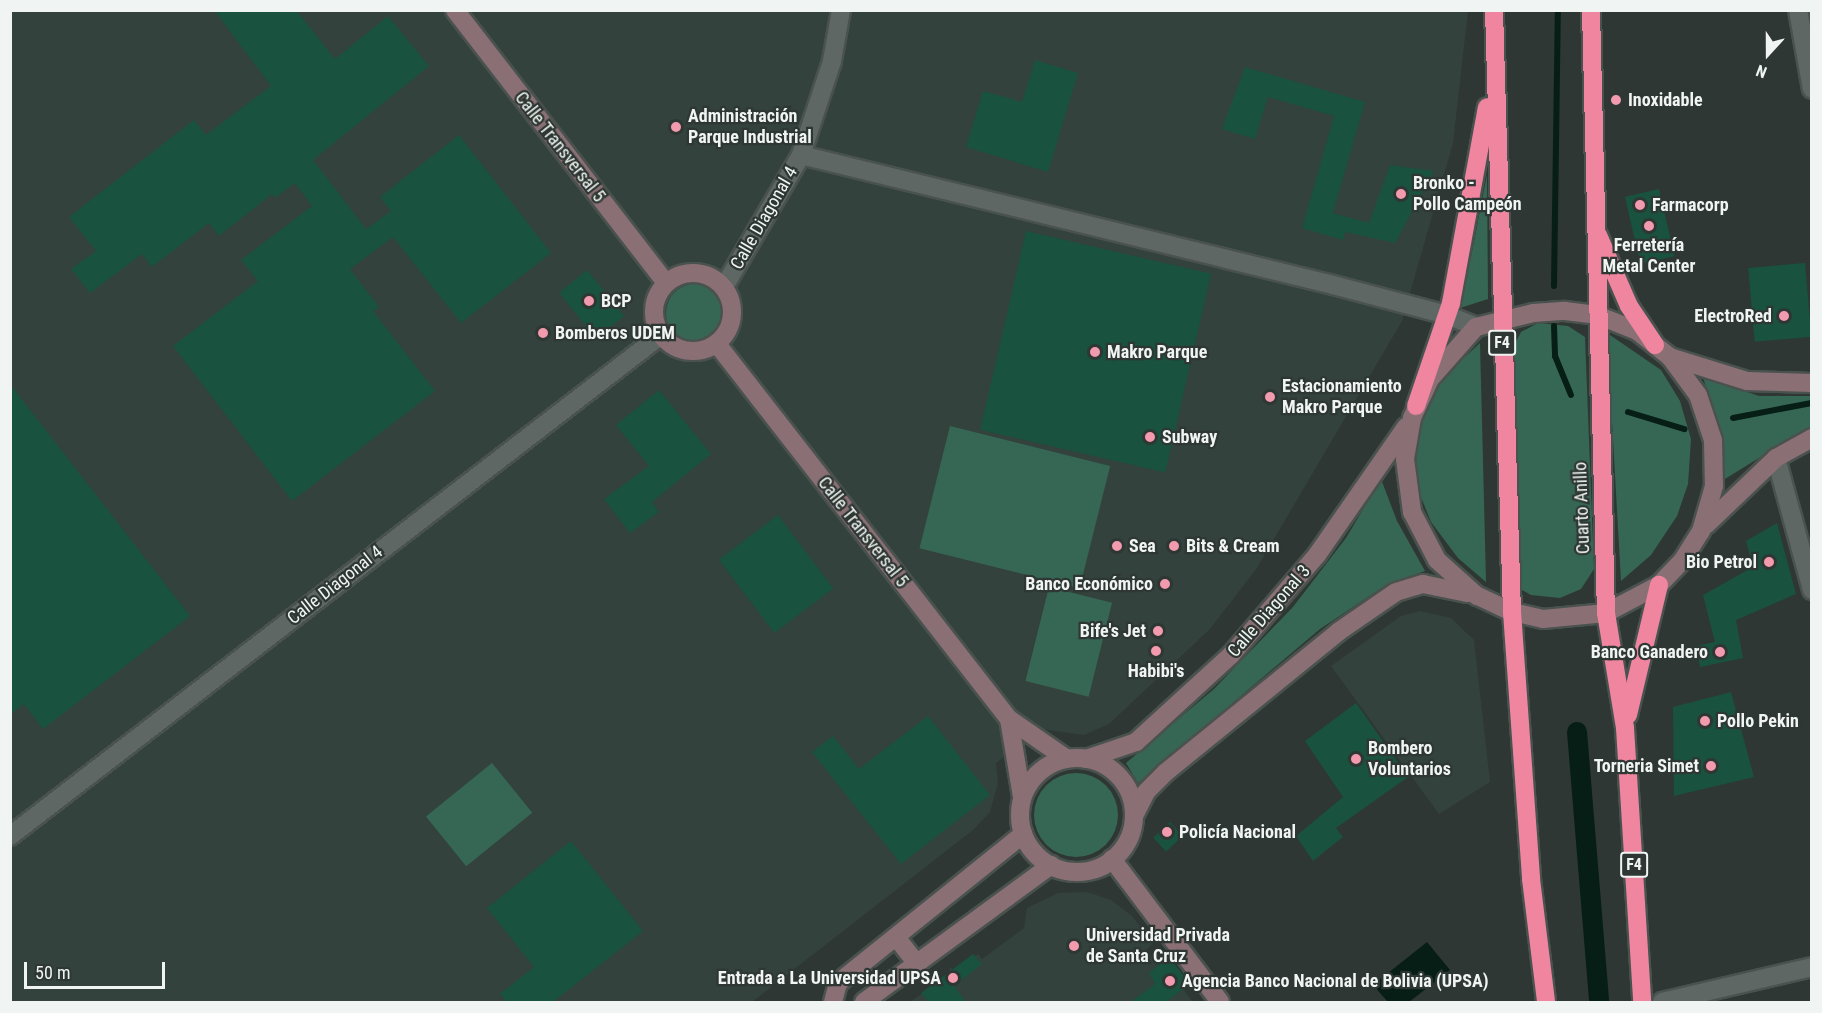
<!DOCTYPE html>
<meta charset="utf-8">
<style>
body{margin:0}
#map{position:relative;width:1822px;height:1013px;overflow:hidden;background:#2e3733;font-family:"Roboto Condensed",sans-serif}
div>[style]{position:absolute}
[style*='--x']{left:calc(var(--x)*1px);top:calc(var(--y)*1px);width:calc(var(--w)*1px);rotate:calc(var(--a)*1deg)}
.built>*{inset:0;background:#33423c}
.green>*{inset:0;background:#366755;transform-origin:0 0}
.round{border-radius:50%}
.water>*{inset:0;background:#071e16}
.stream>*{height:6px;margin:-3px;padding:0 3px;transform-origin:3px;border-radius:3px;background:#071e16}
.canal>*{height:20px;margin:-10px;padding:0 10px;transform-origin:10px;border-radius:10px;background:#071e16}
.building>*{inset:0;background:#19523f;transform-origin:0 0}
.roads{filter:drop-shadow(2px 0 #4a524f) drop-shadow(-2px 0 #4a524f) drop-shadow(0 2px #4a524f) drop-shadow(0 -2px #4a524f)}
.street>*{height:18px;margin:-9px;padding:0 9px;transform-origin:9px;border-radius:9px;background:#5e6763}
.secondary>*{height:18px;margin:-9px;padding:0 9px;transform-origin:9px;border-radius:9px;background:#8a7075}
.secondary>.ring{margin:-9px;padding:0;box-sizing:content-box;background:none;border:18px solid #8a7075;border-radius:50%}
.highway>*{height:18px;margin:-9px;padding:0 9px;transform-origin:9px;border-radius:9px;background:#ef859f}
.dots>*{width:16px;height:16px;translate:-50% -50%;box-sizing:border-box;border:3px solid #2e3733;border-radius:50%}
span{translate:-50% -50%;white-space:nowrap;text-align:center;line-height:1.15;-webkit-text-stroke:4.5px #2e3733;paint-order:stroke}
.shield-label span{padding:2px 4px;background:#2e3733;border:2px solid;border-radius:4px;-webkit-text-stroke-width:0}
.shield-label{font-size:16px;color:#f0f5f3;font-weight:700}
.poi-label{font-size:18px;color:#f0f5f3;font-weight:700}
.left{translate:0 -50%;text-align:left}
.right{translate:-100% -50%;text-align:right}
.street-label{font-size:18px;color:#f0f5f3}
.frame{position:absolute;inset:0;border:12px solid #f0f5f3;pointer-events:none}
.north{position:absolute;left:1738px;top:24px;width:60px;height:60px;-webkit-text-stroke:4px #2e3733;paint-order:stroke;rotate:201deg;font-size:16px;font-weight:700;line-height:24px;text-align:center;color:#f0f5f3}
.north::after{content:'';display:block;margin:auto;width:21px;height:27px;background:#f0f5f3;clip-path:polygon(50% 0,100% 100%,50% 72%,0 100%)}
.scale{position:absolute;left:24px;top:962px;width:141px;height:27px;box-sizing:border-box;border:3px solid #f0f5f3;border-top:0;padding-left:8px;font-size:18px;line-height:21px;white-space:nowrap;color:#f0f5f3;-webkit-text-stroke:4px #2e3733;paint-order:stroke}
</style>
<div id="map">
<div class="built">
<i style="clip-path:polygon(10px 11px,1468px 11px,1453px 143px,1402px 321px,1257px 568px,1210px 629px,1109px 724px,1084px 735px,1041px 729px,996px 763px,998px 783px,990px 812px,973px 830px,752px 1002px,11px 1002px)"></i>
<i style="clip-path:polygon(1420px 611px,1451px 618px,1474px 640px,1490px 782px,1439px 814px,1331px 666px,1401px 616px)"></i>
<i style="clip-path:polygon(1087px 892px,1111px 900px,1132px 916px,1153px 943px,1146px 950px,1159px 965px,1169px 957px,1190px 984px,1183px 989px,1193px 1002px,910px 1002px,944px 978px,951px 967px,955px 972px,978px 954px,982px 959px,1024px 928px,1027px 908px,1058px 893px)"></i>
</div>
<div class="green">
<i style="clip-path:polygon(1487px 174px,1488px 299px,1460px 308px,1472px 252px)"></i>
<i class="round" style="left:666px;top:284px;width:58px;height:58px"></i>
<i style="clip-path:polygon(1538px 323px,1568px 326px,1585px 337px,1594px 569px,1581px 589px,1560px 598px,1531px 595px,1517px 587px,1512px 349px,1521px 332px)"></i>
<i style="clip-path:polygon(1607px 333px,1661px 370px,1680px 401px,1691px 439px,1688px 484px,1677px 516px,1651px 555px,1621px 581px)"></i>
<i style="clip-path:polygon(1480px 343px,1486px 582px,1458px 558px,1431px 522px,1419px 492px,1414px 452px,1421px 417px,1438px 382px)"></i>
<i style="clip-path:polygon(1703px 377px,1759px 396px,1811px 396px,1811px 426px,1720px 482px,1724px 461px,1719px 431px)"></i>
<i style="left:950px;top:426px;width:165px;height:126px;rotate:14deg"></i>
<i style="clip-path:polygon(1381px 479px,1397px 521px,1425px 571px,1389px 583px,1320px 629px,1138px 783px,1126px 763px,1214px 689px,1293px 607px,1346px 538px)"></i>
<i style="left:1049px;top:587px;width:65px;height:97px;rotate:14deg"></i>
<i style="left:492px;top:763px;width:64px;height:85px;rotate:51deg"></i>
<i class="round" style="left:1034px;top:773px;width:84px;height:84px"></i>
</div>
<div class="water">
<i style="clip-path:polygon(1427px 942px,1450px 970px,1409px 1002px,1388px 1002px,1373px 985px)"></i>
</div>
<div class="stream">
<i style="--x:1554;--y:286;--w:276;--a:-89.2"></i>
<i style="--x:1554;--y:326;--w:30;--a:88"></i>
<i style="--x:1555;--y:356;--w:42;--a:67.7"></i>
<i style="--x:1628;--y:412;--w:59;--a:16.9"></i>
<i style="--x:1733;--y:418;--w:80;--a:-10.8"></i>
</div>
<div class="canal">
<i style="--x:1577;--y:732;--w:271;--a:85.3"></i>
</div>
<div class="building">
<i style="clip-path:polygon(214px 10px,296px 10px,335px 59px,388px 16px,429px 66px,313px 160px,366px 229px,391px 211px,380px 197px,459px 135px,551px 253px,461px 323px,393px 237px,350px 269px,379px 307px,373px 311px,435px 391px,292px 501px,173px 346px,258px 281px,241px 260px,312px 206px,295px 183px,275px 198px,272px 194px,219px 236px,209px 223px,152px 267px,142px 254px,90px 293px,71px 269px,96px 251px,69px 217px,194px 120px,206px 135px,271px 86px)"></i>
<i style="clip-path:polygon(1035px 60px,1078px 73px,1048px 172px,966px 147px,983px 91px,1022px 102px)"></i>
<i style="clip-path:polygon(1245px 67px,1365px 102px,1333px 213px,1369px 223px,1390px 165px,1434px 171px,1395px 243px,1345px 232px,1343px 240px,1302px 228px,1334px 116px,1268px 97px,1255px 139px,1222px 129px)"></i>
<i style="left:1659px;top:189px;width:69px;height:35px;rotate:77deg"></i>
<i style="left:1026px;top:231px;width:190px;height:204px;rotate:13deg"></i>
<i style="left:1805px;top:263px;width:74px;height:57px;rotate:85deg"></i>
<i style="left:587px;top:270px;width:59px;height:36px;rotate:51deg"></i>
<i style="clip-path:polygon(10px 384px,190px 616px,43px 729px,24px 704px,10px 715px)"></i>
<i style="clip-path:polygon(659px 390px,711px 454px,652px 502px,659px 512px,630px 533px,604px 499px,649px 466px,616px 425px)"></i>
<i style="left:778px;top:515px;width:92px;height:74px;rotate:53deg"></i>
<i style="clip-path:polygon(1777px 523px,1796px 594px,1736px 620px,1743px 658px,1700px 667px,1696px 646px,1715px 642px,1703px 595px,1753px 567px,1746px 541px)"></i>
<i style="clip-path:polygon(1731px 692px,1754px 777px,1674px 796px,1673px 707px)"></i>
<i style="clip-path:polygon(1356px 703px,1408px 777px,1336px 828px,1343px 837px,1313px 861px,1296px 836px,1343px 797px,1305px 741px)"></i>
<i style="clip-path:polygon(928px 716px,990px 795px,901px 864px,812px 752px,833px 736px,859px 769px)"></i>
<i style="left:1170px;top:822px;width:19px;height:23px;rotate:47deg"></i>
<i style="clip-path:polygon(571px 841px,643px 931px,553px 1002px,507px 1002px,500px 994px,534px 967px,487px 908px)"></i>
<i style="clip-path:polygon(973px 954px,982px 964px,954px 986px,966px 1002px,929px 1002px,921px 993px)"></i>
<i style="clip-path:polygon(1169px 957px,1190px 984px,1166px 1002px,1131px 1002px,1155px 984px,1149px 973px)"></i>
</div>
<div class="roads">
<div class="street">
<i style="--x:1798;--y:10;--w:80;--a:80"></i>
<i style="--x:801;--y:155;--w:548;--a:13.73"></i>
<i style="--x:1333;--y:285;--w:118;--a:14.7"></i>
<i style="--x:1447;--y:315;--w:31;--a:22"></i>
<i style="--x:724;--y:287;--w:153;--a:-59.7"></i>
<i style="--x:801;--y:155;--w:99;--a:-71.7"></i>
<i style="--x:832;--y:61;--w:52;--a:-80"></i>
<i style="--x:1776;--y:458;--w:137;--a:74.7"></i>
<i style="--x:10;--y:836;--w:821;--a:-37.58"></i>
<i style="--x:1662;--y:1002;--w:154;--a:-13.1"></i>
</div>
<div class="secondary">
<i style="--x:455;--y:10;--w:345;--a:52.3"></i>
<i class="ring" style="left:654px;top:273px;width:60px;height:60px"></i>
<i style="--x:1565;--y:311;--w:32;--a:7"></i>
<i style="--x:1597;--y:315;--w:43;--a:21.8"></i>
<i style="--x:1637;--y:331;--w:42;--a:38.2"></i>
<i style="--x:1670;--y:357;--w:47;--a:53.6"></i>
<i style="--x:1698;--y:395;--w:47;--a:71.6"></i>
<i style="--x:1713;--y:440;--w:46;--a:88.8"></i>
<i style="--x:1714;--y:486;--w:47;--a:106.1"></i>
<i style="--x:1701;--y:531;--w:34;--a:122"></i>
<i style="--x:1683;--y:560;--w:35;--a:134"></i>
<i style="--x:1659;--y:585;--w:60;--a:152.2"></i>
<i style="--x:1606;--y:613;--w:63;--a:174.6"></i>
<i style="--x:1543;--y:619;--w:32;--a:-167"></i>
<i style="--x:1512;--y:612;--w:38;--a:-155"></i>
<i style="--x:1477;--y:596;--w:54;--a:-138"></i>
<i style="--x:1437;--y:560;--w:54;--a:-117.5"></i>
<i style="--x:1412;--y:512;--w:53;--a:-97.5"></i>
<i style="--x:1405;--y:459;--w:42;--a:-80.3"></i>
<i style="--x:1412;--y:418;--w:43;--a:-65.2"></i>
<i style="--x:1430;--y:379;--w:69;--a:-48.5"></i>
<i style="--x:1476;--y:327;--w:59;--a:-13.8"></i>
<i style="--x:1533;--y:313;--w:32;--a:-4"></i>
<i style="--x:717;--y:344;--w:475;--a:52.1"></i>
<i style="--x:1009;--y:719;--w:70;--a:34.6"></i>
<i style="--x:1670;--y:357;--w:81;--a:17.3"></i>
<i style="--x:1747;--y:381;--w:65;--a:1.8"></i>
<i style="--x:1706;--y:525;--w:97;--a:-43.7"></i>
<i style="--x:1776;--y:458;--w:41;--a:-29.1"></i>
<i style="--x:1009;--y:719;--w:79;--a:80.5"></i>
<i class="ring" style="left:1020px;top:758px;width:96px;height:96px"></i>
<i style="--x:1086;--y:759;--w:53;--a:-18.8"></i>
<i style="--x:1136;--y:742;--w:129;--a:-42.5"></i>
<i style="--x:1231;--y:655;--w:132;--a:-49.3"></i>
<i style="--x:1317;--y:555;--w:156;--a:-55.2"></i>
<i style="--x:1134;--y:816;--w:27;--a:-63"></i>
<i style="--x:1146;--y:792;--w:28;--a:-45"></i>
<i style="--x:1166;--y:772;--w:222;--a:-39.1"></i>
<i style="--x:1338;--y:632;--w:70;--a:-34.6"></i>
<i style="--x:1396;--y:592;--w:28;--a:-17"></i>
<i style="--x:1423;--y:584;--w:45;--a:11.6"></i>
<i style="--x:1112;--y:859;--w:179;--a:52.9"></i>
<i style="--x:896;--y:937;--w:34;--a:52"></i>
<i style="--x:833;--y:1002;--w:20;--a:-75"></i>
<i style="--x:838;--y:983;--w:238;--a:-38.8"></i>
<i style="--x:864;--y:1002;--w:232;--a:-36.2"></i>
</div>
<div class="highway">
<i style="--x:1494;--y:10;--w:602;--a:88.29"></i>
<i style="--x:1512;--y:612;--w:268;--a:85.9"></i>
<i style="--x:1531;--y:879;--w:124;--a:83"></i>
<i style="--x:1591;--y:10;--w:603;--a:88.58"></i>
<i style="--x:1606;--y:613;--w:117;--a:80.6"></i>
<i style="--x:1625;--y:728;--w:275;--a:86.4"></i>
<i style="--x:1598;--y:235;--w:77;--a:66.4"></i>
<i style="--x:1629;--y:306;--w:47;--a:56.3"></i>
<i style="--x:1416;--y:406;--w:109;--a:-71.2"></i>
<i style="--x:1451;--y:303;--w:199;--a:-79.6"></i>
<i style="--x:1628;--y:715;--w:134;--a:-76.6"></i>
</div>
</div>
<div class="dots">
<i style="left:1616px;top:100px;background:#f29aae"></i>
<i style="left:676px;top:127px;background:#f29aae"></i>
<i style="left:1401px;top:194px;background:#f29aae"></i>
<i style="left:1640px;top:205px;background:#f29aae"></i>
<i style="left:1649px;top:226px;background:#f29aae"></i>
<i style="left:589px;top:301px;background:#f29aae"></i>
<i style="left:1784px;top:316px;background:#f29aae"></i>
<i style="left:543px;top:333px;background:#f29aae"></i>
<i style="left:1095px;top:352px;background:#f29aae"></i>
<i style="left:1270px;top:397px;background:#f29aae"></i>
<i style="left:1150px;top:437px;background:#f29aae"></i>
<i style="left:1117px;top:546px;background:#f29aae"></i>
<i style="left:1174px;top:546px;background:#f29aae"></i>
<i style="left:1769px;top:562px;background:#f29aae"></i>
<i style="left:1165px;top:584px;background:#f29aae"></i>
<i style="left:1158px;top:631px;background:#f29aae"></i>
<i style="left:1156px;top:651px;background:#f29aae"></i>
<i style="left:1720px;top:652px;background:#f29aae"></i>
<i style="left:1705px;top:721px;background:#f29aae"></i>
<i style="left:1356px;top:759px;background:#f29aae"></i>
<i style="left:1711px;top:766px;background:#f29aae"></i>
<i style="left:1167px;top:832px;background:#f29aae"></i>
<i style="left:1074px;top:946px;background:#f29aae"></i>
<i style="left:953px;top:978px;background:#f29aae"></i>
<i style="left:1170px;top:981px;background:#f29aae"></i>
</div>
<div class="shield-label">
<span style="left:1502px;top:343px">F4</span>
<span style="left:1634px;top:865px">F4</span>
</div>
<div class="poi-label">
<span class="left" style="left:1628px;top:100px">Inoxidable</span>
<span class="left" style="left:688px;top:127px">Administración<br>Parque Industrial</span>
<span class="left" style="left:1413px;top:194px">Bronko -<br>Pollo Campeón</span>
<span class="left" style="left:1652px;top:205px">Farmacorp</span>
<span style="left:1649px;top:256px">Ferretería<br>Metal Center</span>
<span class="left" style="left:601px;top:301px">BCP</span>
<span class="right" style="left:1772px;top:316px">ElectroRed</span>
<span class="left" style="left:555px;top:333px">Bomberos UDEM</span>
<span class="left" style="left:1107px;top:352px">Makro Parque</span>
<span class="left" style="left:1282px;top:397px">Estacionamiento<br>Makro Parque</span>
<span class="left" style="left:1162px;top:437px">Subway</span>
<span class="left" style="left:1129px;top:546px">Sea</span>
<span class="left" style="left:1186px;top:546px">Bits &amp; Cream</span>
<span class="right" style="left:1757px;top:562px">Bio Petrol</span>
<span class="right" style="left:1153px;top:584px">Banco Económico</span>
<span class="right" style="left:1146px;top:631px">Bife's Jet</span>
<span class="right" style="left:1708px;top:652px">Banco Ganadero</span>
<span style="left:1156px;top:671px">Habibi's</span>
<span class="left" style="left:1717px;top:721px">Pollo Pekin</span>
<span class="left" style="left:1368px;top:759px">Bombero<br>Voluntarios</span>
<span class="right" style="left:1699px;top:766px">Torneria Simet</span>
<span class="left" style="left:1179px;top:832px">Policía Nacional</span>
<span class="left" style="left:1086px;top:946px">Universidad Privada<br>de Santa Cruz</span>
<span class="right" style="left:941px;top:978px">Entrada a La Universidad UPSA</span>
<span class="left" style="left:1182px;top:981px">Agencia Banco Nacional de Bolivia (UPSA)</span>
</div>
<div class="street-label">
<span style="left:560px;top:147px;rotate:52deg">Calle Transversal 5</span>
<span style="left:764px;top:218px;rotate:-60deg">Calle Diagonal 4</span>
<span style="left:1582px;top:508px;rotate:-92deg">Cuarto Anillo</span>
<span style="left:863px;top:532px;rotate:52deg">Calle Transversal 5</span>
<span style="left:335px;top:585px;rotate:-38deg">Calle Diagonal 4</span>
<span style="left:1269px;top:611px;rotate:-49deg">Calle Diagonal 3</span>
</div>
<div class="frame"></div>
<div class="north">N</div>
<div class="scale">50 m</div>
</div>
